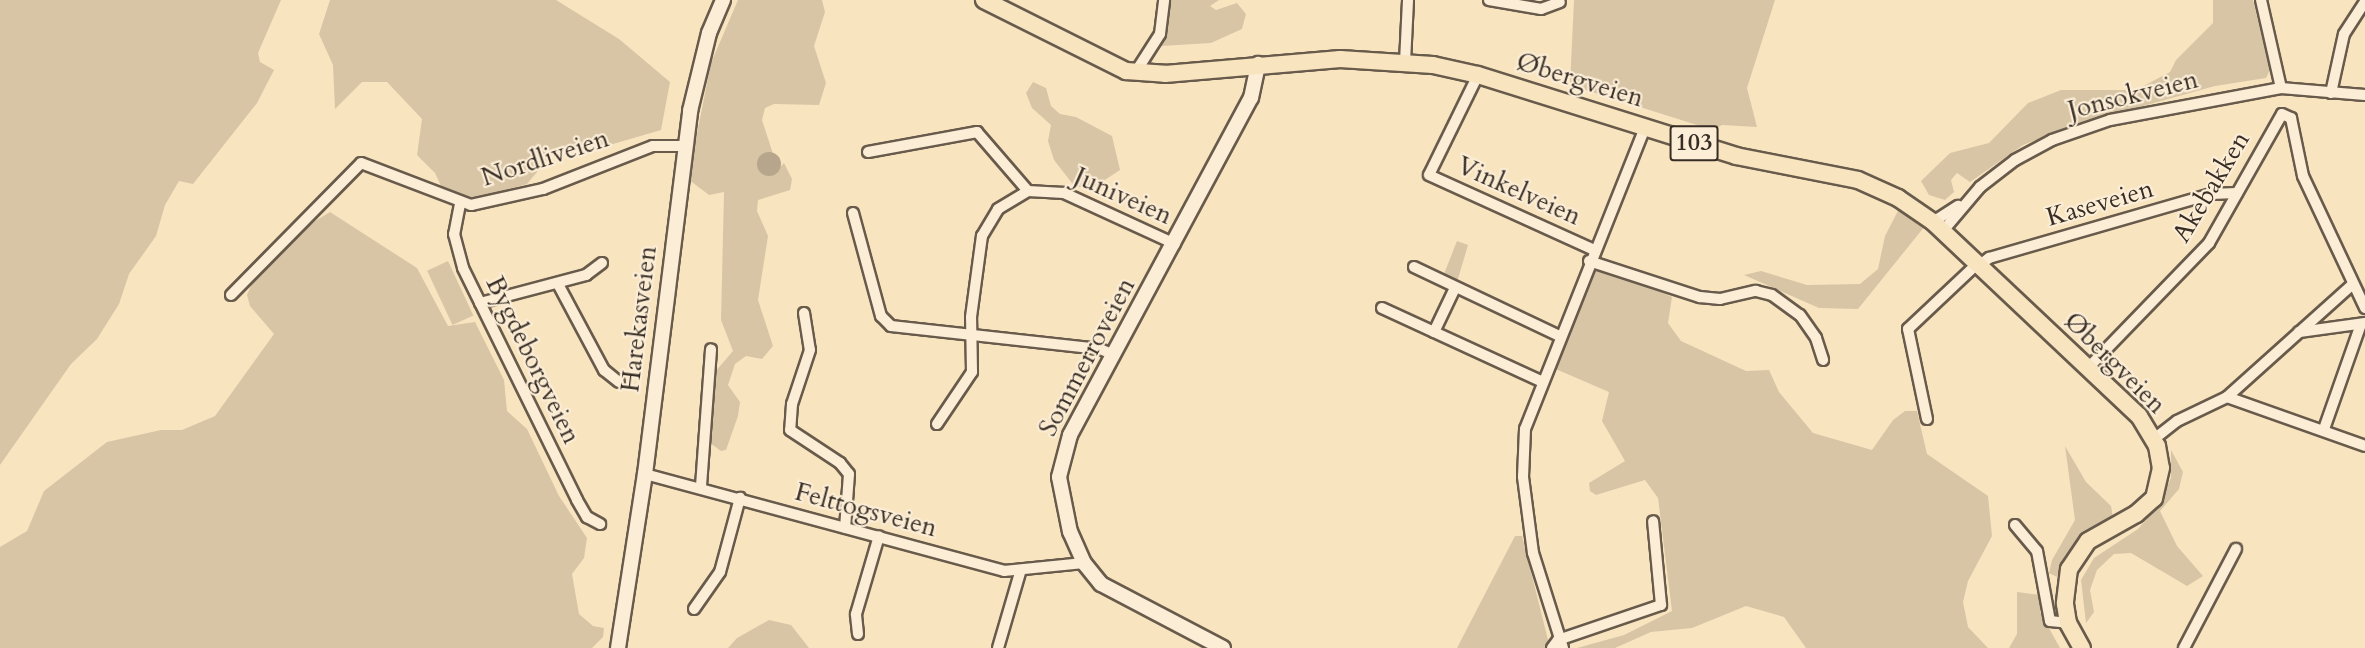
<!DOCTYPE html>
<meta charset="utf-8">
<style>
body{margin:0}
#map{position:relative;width:2365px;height:648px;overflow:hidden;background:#f9e4c0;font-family:Cardo,serif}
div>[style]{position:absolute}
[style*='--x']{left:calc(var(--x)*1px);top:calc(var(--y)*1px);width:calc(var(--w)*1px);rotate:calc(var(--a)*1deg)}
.green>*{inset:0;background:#d8c5a5;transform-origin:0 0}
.water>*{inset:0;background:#b7a68b}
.round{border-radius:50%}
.roads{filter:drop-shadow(2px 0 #685b4b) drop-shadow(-2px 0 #685b4b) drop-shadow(0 2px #685b4b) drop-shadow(0 -2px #685b4b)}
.minor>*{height:10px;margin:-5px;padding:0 5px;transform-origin:5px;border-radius:5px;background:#fbedd6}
.tertiary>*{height:14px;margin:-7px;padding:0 7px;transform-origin:7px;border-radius:7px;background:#fbedd6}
.primary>*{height:16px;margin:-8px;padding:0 8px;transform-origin:8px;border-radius:8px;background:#f9e4c0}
span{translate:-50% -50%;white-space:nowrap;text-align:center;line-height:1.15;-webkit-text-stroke:4.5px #fbedd6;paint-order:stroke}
.shield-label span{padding:2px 4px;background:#fbedd6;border:2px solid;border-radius:4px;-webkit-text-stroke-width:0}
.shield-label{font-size:24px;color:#372d24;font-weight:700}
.street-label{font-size:26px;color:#372d24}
</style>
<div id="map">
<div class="green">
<i style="clip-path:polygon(0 0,281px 0,258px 53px,260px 62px,274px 70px,257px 103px,193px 184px,179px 181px,165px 205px,156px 236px,129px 274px,119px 304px,97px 339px,71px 364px,0 465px)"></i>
<i style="clip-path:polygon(330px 0,556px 0,619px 39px,670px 82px,661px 130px,613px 144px,557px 148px,527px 184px,483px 196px,471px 198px,442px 188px,435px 173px,417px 155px,422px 119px,387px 82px,362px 82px,335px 109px,333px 65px,319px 34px)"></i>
<i style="clip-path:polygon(738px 0,822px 0,825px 12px,814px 46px,826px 83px,819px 105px,774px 104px,765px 108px,762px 120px,778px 169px,784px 163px,792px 179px,790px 190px,758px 200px,757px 211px,768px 236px,758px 300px,773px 346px,762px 359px,746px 356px,735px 364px,728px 385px,740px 402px,738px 416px,726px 450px,721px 451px,710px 443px,710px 417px,714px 373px,733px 351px,721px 320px,724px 192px,709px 195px,688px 179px,711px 63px)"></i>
<i style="clip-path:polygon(1169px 0,1219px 0,1210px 6px,1216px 10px,1237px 3px,1246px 14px,1242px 29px,1211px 43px,1161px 46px)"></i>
<i style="clip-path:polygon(1574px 0,1775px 0,1747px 88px,1757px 127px,1722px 125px,1713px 130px,1570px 85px)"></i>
<i style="clip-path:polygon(2213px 0,2253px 0,2270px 70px,2266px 78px,2215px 86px,2071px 126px,2023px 145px,1970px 182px,1957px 173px,1951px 180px,1954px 192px,1945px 200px,1929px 195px,1921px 181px,1950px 153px,1989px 143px,2028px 103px,2061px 90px,2136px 90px,2170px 72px,2176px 60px,2213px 23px)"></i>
<i style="clip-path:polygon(1033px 82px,1046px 88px,1051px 106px,1060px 114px,1076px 117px,1112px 136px,1120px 170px,1094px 187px,1075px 187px,1054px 160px,1048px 141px,1051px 125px,1032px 108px,1026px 93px)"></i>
<i style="clip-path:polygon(1900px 207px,1925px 226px,1858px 309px,1819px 308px,1744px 275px,1761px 271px,1807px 285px,1860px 284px,1878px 269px,1885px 236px)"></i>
<i style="clip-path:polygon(330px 212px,417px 268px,448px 326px,475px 322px,504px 380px,507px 411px,527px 429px,559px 496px,587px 538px,584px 558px,572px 574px,579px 614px,593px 626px,604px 628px,603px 637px,592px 648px,0 648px,0 547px,27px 531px,44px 491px,107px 442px,161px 430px,182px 430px,215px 416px,274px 334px,250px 306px,247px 295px,253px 281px,312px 223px)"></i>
<i style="clip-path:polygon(1457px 241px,1468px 245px,1457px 282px,1442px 279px)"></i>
<i style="left:448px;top:261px;width:60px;height:23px;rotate:65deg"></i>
<i style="clip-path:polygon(1592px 270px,1634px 280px,1672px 297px,1668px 323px,1681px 341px,1746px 371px,1769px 370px,1779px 392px,1813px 433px,1872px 450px,1893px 420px,1905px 411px,1917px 411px,1927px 454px,1988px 496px,1992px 536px,1968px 581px,1963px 602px,1968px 627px,1988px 648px,1806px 648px,1784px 617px,1746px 606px,1692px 628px,1651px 632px,1615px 648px,1577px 648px,1624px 635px,1672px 611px,1658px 498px,1645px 480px,1596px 495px,1590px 491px,1589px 483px,1625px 461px,1602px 421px,1609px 392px,1551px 367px)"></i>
<i style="clip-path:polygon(2065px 446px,2086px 482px,2111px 506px,2113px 517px,2080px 536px,2057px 577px,2049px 573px,2052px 560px,2075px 520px)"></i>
<i style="clip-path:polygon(2171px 450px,2183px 472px,2179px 489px,2160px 511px,2177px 546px,2203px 576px,2187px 586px,2131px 553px,2114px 554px,2097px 570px,2090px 590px,2094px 612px,2086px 623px,2081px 580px,2094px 558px,2138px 529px,2158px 506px,2171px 478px)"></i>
<i style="clip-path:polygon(1515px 536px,1522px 536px,1549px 644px,1546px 648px,1457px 648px)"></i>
<i style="clip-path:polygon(2017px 592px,2040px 595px,2040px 612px,2060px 648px,2009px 648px,2017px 634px)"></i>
<i style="clip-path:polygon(769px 620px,791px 625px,809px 648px,728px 648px,737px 638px)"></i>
</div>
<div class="water">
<i class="round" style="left:757px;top:152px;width:24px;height:24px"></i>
</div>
<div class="roads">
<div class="minor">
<i style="--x:1489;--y:0;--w:53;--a:9.8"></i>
<i style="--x:1541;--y:9;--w:20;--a:-20"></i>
<i style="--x:2261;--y:0;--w:90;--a:77.2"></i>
<i style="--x:1405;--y:62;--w:62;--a:-87.2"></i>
<i style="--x:1135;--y:73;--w:46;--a:-57.3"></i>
<i style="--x:1160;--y:34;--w:34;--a:-83"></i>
<i style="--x:1478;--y:75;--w:111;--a:116.1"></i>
<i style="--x:1429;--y:175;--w:181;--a:24.4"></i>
<i style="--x:2331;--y:93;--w:60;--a:-77.6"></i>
<i style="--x:2344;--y:34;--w:38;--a:-57"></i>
<i style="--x:868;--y:152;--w:111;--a:-10.4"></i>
<i style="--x:977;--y:132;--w:78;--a:49.2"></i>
<i style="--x:1028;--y:191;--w:36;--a:3"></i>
<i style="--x:1064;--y:193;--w:122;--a:24.7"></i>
<i style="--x:460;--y:204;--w:31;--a:101"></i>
<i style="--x:454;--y:234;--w:35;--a:75"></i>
<i style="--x:463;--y:268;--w:258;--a:63.8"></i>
<i style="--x:577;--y:500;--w:20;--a:60"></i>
<i style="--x:587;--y:517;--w:15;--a:28"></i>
<i style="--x:853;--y:213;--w:107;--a:74.8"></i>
<i style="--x:881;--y:316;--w:14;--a:45"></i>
<i style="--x:891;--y:326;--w:210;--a:6.3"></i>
<i style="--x:1100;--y:349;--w:15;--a:23"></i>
<i style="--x:1933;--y:222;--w:30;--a:-33"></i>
<i style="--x:1942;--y:232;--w:59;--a:-49.8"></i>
<i style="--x:1980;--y:187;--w:44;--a:-37.6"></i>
<i style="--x:2015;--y:160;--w:42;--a:-28.4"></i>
<i style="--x:2052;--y:140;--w:61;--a:-19"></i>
<i style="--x:2110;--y:120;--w:174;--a:-10.6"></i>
<i style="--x:2281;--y:88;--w:84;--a:4.8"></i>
<i style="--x:1589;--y:261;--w:117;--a:18"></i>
<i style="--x:1700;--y:297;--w:20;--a:6"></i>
<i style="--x:1720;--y:299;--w:37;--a:-13"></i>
<i style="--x:1756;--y:291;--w:16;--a:14"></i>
<i style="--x:1772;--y:295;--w:34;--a:36"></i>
<i style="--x:1800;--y:315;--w:28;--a:55"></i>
<i style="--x:1816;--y:338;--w:23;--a:72"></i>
<i style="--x:1979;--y:266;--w:13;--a:-39"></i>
<i style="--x:1989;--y:258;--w:231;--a:-16.1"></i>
<i style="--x:2211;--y:194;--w:26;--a:-2"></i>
<i style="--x:1414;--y:267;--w:161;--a:25.4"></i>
<i style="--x:558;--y:284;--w:98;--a:61.9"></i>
<i style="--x:604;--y:370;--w:19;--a:39"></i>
<i style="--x:231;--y:295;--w:185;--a:-45.4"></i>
<i style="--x:361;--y:163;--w:118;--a:20.9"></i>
<i style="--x:471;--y:205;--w:74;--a:-12.5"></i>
<i style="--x:543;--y:189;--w:118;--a:-21.4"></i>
<i style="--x:653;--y:146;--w:31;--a:0"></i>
<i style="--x:480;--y:303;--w:110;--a:-14.8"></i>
<i style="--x:586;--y:275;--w:20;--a:-37"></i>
<i style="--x:1382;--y:308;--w:175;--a:24.7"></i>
<i style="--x:804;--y:313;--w:37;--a:81"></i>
<i style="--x:810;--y:350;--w:57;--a:108.4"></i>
<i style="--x:792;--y:404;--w:26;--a:94"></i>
<i style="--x:790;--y:430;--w:60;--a:33.4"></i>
<i style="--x:840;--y:463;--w:14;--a:51"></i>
<i style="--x:849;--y:474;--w:54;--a:94.2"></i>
<i style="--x:1434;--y:332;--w:49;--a:-64.5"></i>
<i style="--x:2299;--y:332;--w:67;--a:-7.8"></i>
<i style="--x:2088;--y:368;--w:174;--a:-45.9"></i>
<i style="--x:2209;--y:243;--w:148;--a:-60.5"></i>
<i style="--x:2282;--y:114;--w:10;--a:24"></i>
<i style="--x:2291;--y:118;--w:59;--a:78.3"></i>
<i style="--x:2303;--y:176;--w:146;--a:64.8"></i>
<i style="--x:2227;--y:397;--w:169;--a:-41.9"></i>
<i style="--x:1927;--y:419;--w:92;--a:-101.9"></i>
<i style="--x:1908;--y:329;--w:95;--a:-43.3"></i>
<i style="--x:937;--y:424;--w:63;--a:-56.1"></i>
<i style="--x:972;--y:372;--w:55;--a:-91"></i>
<i style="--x:971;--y:317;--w:82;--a:-82.3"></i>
<i style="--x:982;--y:236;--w:31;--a:-59"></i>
<i style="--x:998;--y:209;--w:35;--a:-31"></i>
<i style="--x:2324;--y:429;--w:111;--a:-70.6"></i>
<i style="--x:2154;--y:439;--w:29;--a:-38"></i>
<i style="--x:2177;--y:421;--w:55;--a:-25.6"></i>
<i style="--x:2227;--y:397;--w:146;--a:19.5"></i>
<i style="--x:645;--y:474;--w:372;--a:15.1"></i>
<i style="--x:1004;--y:571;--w:80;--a:-5.7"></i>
<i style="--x:701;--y:486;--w:137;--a:-85.8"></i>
<i style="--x:2015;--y:525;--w:34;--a:50"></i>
<i style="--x:2037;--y:551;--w:71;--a:79.5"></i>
<i style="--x:2050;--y:621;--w:18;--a:6"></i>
<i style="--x:694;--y:609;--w:45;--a:-54.9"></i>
<i style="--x:720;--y:572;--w:77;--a:-74.9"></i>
<i style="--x:858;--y:634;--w:20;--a:-96"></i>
<i style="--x:856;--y:614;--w:81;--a:-73.6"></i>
<i style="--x:998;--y:648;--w:78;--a:-73.7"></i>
<i style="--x:1552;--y:648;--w:10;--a:-53"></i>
<i style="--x:1558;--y:640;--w:109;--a:-18.8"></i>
<i style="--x:1661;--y:605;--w:84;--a:-95.4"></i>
<i style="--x:1563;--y:648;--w:100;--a:-107.5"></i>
<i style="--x:1533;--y:553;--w:77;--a:-97.5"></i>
<i style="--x:1523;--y:477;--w:48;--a:-87.6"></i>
<i style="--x:1525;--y:429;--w:325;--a:-68.3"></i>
<i style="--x:2184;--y:648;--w:112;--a:-62.3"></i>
</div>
<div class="tertiary">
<i style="--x:618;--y:648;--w:176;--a:-81.2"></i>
<i style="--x:645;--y:474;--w:366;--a:-82.9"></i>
<i style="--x:690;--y:111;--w:80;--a:-76.3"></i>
<i style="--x:709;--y:33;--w:36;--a:-67"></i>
<i style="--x:1223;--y:648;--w:138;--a:-152.3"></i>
<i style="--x:1101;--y:584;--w:27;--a:-129"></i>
<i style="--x:1084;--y:563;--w:34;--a:-114"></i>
<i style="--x:1070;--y:532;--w:56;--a:-101.3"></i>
<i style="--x:1059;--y:477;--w:43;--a:-75.3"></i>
<i style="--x:1070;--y:435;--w:383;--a:-61.8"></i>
<i style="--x:1251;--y:98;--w:35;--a:-78"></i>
</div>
<div class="primary">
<i style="--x:984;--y:0;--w:159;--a:26.6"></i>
<i style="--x:1126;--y:71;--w:39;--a:4"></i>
<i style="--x:1165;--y:74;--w:176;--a:-4.9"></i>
<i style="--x:1340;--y:59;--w:93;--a:3.7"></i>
<i style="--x:1433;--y:65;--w:46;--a:12.5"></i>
<i style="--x:1478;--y:75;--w:270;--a:17.4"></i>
<i style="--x:1736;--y:156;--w:124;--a:11.1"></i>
<i style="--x:1858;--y:180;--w:44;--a:24.2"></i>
<i style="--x:1898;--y:198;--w:42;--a:34.4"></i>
<i style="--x:1933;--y:222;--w:283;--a:43.3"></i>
<i style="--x:2139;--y:416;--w:35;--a:59"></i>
<i style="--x:2157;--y:446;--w:22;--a:80"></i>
<i style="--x:2161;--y:468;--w:31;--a:103"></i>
<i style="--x:2154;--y:498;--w:24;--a:138"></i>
<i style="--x:2136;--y:514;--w:55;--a:150.6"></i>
<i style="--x:2088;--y:541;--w:34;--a:124"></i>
<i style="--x:2069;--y:569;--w:35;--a:97"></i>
<i style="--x:2065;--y:604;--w:19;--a:81"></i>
<i style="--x:2068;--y:623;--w:29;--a:61"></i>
</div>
</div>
<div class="shield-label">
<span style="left:1694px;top:143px">103</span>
</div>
<div class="street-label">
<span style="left:1580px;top:80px;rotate:17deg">Øbergveien</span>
<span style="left:2133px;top:95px;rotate:-14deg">Jonsokveien</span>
<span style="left:545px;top:158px;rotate:-18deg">Nordliveien</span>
<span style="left:2211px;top:187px;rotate:-59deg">Akebakken</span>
<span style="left:1519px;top:191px;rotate:24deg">Vinkelveien</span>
<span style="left:1123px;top:196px;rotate:24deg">Juniveien</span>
<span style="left:2100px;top:203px;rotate:-16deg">Kaseveien</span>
<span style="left:639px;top:319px;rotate:-83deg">Harekasveien</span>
<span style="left:1087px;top:357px;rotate:-62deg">Sommerroveien</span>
<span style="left:533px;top:360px;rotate:64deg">Bygdeborgveien</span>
<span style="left:2115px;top:363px;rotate:45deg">Øbergveien</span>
<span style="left:866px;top:510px;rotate:15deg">Felttogsveien</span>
</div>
</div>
